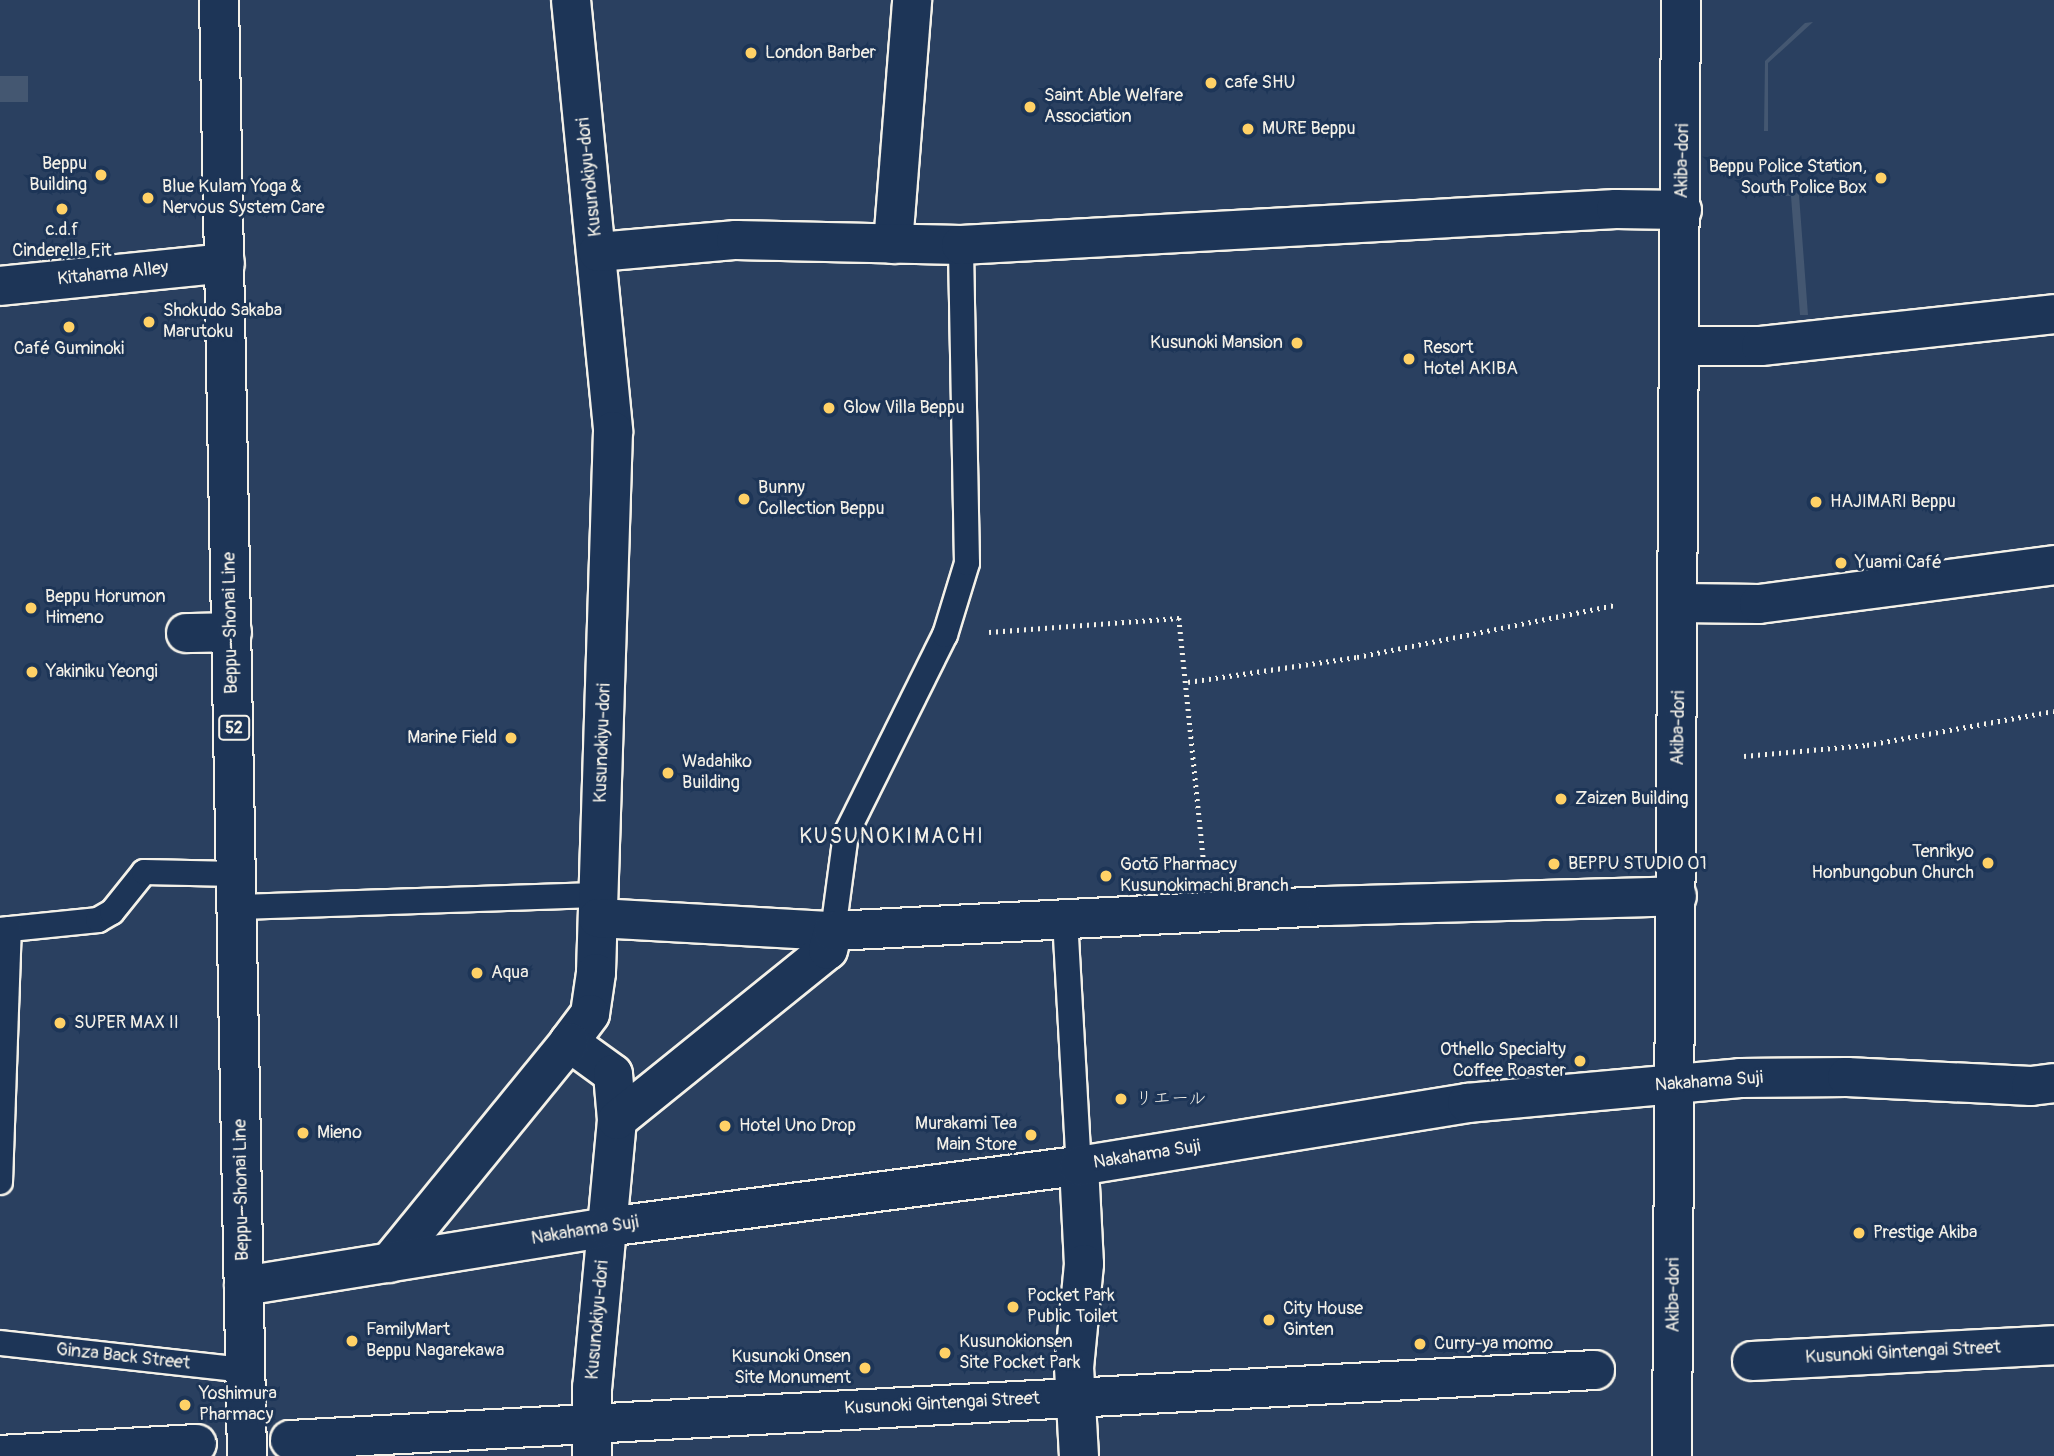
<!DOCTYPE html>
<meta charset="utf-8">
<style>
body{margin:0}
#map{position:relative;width:2054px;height:1456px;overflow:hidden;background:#2a4060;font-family:Pangolin,"Klee One",sans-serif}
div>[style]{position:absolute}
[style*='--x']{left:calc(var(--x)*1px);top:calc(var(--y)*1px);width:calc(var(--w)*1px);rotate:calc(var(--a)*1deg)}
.green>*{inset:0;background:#445771;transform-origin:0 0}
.path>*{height:4.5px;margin-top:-2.25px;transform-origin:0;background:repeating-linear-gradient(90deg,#f4f1e8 0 2px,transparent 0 7px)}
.roads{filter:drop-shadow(2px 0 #f4f1e8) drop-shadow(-2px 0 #f4f1e8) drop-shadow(0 2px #f4f1e8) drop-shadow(0 -2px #f4f1e8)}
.lane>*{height:24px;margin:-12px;padding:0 12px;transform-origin:12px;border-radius:12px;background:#1d3557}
.street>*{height:38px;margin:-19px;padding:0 19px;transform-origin:19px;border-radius:19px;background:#1d3557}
.secondary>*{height:38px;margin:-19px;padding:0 19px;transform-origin:19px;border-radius:19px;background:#1d3557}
.primary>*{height:38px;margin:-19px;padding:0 19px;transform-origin:19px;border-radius:19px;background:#1d3557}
.dots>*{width:19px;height:19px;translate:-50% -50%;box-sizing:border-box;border:4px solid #1d3557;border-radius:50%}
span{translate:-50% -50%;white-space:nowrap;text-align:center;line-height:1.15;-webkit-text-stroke:6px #1d3557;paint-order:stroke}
.shield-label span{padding:2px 5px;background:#1d3557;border:2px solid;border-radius:5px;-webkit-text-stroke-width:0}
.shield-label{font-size:16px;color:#f4f1e8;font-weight:700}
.poi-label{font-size:18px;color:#f4f1e8}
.left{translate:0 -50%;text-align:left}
.right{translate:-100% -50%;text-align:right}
.street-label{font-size:18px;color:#f4f1e8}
.quarter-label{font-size:21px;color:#f4f1e8;letter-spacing:2px}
</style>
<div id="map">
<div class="green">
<i style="clip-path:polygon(1813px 22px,1768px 63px,1768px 131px,1764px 131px,1765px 61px,1805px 23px)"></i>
<i style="left:28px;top:76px;width:26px;height:28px;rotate:90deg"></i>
<i style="clip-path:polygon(1763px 188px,1791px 188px,1799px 195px,1808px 315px,1800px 315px,1791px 196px,1763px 195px)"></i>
</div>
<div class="path">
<i style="--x:989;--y:632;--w:191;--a:-4.2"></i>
<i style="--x:1179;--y:618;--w:249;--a:84.2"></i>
<i style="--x:1188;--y:682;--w:171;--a:-8.4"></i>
<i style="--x:1357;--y:657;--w:263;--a:-11.4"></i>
<i style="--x:1744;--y:756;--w:123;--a:-5.1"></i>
<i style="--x:1867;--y:745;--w:190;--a:-10.3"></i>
</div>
<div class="roads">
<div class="lane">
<i style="--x:237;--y:907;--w:362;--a:-1.9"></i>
<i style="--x:1065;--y:919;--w:247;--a:86.8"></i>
<i style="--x:0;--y:930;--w:99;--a:-5.8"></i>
<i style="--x:98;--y:920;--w:16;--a:-30"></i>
<i style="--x:112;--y:912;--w:51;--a:-51.3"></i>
<i style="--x:144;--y:872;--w:92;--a:1.2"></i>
<i style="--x:833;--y:931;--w:98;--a:-82.4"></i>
<i style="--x:846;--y:834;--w:222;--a:-63.6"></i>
<i style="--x:945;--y:635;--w:75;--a:-73"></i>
<i style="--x:967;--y:563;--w:318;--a:-91.1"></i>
<i style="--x:0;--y:1182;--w:253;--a:-88"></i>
<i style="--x:0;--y:1343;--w:246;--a:6.3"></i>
</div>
<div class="street">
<i style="--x:571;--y:0;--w:433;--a:84.4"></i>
<i style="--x:613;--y:431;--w:542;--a:91.8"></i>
<i style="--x:596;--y:973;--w:41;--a:98.3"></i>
<i style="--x:590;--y:1014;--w:35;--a:127"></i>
<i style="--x:569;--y:1042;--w:54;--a:36"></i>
<i style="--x:613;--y:1074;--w:46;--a:85"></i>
<i style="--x:617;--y:1120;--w:268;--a:95.3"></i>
<i style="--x:592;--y:1387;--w:69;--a:90"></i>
<i style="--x:893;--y:244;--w:245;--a:-85.5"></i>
<i style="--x:598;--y:252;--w:139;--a:-5"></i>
<i style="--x:736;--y:240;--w:225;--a:1.3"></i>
<i style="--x:961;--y:245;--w:656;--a:-3.15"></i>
<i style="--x:1616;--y:209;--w:66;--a:0.9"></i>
<i style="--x:0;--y:286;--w:226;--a:-5.8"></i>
<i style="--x:1681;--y:346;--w:80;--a:0"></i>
<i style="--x:1761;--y:346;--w:295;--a:-6.2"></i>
<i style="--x:1680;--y:603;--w:79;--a:0.7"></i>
<i style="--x:1759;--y:604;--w:298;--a:-7.5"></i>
<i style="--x:186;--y:633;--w:46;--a:-1.2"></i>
<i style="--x:598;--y:918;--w:235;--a:3.2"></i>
<i style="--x:617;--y:1120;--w:271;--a:-38.9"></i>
<i style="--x:828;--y:950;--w:20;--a:-75"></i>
<i style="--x:833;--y:931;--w:495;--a:-2.9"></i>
<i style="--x:1327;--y:906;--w:350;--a:-1.6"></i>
<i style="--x:1079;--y:1166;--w:98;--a:87.1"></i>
<i style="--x:1084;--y:1264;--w:103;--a:95.5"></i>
<i style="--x:1074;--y:1367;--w:89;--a:86.8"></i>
<i style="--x:389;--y:1263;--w:285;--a:-50.8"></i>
<i style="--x:244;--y:1286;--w:368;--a:-9.2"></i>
<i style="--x:607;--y:1227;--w:476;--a:-7.4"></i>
<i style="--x:1079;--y:1166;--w:393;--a:-9.2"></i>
<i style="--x:1467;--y:1103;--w:274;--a:-5.2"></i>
<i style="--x:1740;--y:1078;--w:107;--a:-0.5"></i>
<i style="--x:1847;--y:1077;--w:184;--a:2.8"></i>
<i style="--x:2031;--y:1086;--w:23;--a:-7"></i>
<i style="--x:1752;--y:1361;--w:302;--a:-3"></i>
<i style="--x:290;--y:1440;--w:1307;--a:-3.07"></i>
<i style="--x:0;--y:1455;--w:197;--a:-3.2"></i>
</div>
<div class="secondary">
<i style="--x:1672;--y:1456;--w:1456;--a:-89.65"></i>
</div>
<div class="primary">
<i style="--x:219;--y:0;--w:1456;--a:88.9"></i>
</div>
</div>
<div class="dots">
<i style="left:751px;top:53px;background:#ffd166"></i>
<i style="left:1211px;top:83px;background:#ffd166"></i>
<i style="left:1030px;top:107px;background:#ffd166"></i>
<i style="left:1248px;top:129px;background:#ffd166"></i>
<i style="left:101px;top:175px;background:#ffd166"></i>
<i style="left:1881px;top:178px;background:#ffd166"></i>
<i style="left:148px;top:198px;background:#ffd166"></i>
<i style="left:62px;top:209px;background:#ffd166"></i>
<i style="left:149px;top:322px;background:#ffd166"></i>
<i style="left:69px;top:327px;background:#ffd166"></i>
<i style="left:1297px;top:343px;background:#ffd166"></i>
<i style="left:1409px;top:359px;background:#ffd166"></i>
<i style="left:829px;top:408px;background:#ffd166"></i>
<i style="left:744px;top:499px;background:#ffd166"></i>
<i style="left:1816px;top:502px;background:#ffd166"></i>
<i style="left:1841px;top:563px;background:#ffd166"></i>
<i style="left:31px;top:608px;background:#ffd166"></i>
<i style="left:32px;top:672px;background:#ffd166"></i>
<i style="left:511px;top:738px;background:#ffd166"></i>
<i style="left:668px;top:773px;background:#ffd166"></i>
<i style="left:1561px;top:799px;background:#ffd166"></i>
<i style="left:1988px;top:863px;background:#ffd166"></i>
<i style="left:1554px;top:864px;background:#ffd166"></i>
<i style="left:1106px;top:876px;background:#ffd166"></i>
<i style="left:477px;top:973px;background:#ffd166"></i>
<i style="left:60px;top:1023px;background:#ffd166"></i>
<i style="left:1580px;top:1061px;background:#ffd166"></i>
<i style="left:1121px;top:1099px;background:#ffd166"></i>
<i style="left:725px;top:1126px;background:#ffd166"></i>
<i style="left:303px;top:1133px;background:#ffd166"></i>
<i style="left:1031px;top:1135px;background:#ffd166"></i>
<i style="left:1859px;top:1233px;background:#ffd166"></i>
<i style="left:1013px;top:1307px;background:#ffd166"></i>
<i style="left:1269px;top:1320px;background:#ffd166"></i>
<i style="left:352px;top:1341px;background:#ffd166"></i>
<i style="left:1420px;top:1344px;background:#ffd166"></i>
<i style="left:945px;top:1353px;background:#ffd166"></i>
<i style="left:865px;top:1368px;background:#ffd166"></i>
<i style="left:185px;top:1405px;background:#ffd166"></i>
</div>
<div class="shield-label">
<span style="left:234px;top:728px">52</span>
</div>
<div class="poi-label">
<span class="left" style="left:765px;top:53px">London Barber</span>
<span class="left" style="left:1225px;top:83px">cafe SHU</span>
<span class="left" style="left:1044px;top:107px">Saint Able Welfare<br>Association</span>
<span class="left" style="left:1262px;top:129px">MURE Beppu</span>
<span class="right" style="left:87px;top:175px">Beppu<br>Building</span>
<span class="right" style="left:1867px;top:178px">Beppu Police Station,<br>South Police Box</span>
<span class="left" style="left:162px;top:198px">Blue Kulam Yoga &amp;<br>Nervous System Care</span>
<span style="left:62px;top:241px">c.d.f<br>Cinderella Fit</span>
<span class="left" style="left:163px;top:322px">Shokudo Sakaba<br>Marutoku</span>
<span class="right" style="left:1283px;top:343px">Kusunoki Mansion</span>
<span style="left:69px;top:349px">Café Guminoki</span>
<span class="left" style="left:1423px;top:359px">Resort<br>Hotel AKIBA</span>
<span class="left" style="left:843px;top:408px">Glow Villa Beppu</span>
<span class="left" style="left:758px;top:499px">Bunny<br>Collection Beppu</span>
<span class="left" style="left:1830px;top:502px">HAJIMARI Beppu</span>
<span class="left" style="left:1855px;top:563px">Yuami Café</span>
<span class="left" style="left:45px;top:608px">Beppu Horumon<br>Himeno</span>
<span class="left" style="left:46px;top:672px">Yakiniku Yeongi</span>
<span class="right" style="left:497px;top:738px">Marine Field</span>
<span class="left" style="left:682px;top:773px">Wadahiko<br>Building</span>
<span class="left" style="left:1575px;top:799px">Zaizen Building</span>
<span class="right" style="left:1974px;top:863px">Tenrikyo<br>Honbungobun Church</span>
<span class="left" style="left:1568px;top:864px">BEPPU STUDIO 01</span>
<span class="left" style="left:1120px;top:876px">Gotō Pharmacy<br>Kusunokimachi Branch</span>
<span class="left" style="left:491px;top:973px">Aqua</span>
<span class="left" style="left:74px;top:1023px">SUPER MAX II</span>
<span class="right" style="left:1566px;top:1061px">Othello Specialty<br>Coffee Roaster</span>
<span class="left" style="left:1135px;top:1099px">リエール</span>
<span class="right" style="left:1017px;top:1135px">Murakami Tea<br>Main Store</span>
<span class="left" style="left:739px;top:1126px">Hotel Uno Drop</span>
<span class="left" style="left:317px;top:1133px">Mieno</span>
<span class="left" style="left:1873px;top:1233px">Prestige Akiba</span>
<span class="left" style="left:1027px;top:1307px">Pocket Park<br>Public Toilet</span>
<span class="left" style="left:1283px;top:1320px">City House<br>Ginten</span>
<span class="left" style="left:366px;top:1341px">FamilyMart<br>Beppu Nagarekawa</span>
<span class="left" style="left:959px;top:1353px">Kusunokionsen<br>Site Pocket Park</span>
<span class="left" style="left:1434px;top:1344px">Curry-ya momo</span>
<span class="right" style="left:851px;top:1368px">Kusunoki Onsen<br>Site Monument</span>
<span class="left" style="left:199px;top:1405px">Yoshimura<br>Pharmacy</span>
</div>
<div class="street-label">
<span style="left:1683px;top:161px;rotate:-89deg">Akiba-dori</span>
<span style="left:590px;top:177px;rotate:-96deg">Kusunokiyu-dori</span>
<span style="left:113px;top:274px;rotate:-6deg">Kitahama Alley</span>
<span style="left:231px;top:623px;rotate:-91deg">Beppu–Shonai Line</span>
<span style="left:1679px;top:728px;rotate:-89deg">Akiba-dori</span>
<span style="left:603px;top:743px;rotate:-88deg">Kusunokiyu-dori</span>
<span style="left:1709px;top:1082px;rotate:-4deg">Nakahama Suji</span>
<span style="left:1147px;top:1155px;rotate:-9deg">Nakahama Suji</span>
<span style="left:242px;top:1190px;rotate:-91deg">Beppu–Shonai Line</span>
<span style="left:585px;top:1231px;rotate:-9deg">Nakahama Suji</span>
<span style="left:1674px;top:1295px;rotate:-90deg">Akiba-dori</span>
<span style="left:598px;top:1320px;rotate:-85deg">Kusunokiyu-dori</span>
<span style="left:1903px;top:1353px;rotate:-3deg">Kusunoki Gintengai Street</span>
<span style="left:123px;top:1357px;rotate:6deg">Ginza Back Street</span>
<span style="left:942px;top:1404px;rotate:-3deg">Kusunoki Gintengai Street</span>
</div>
<div class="quarter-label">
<span style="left:892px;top:837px">KUSUNOKIMACHI</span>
</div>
</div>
